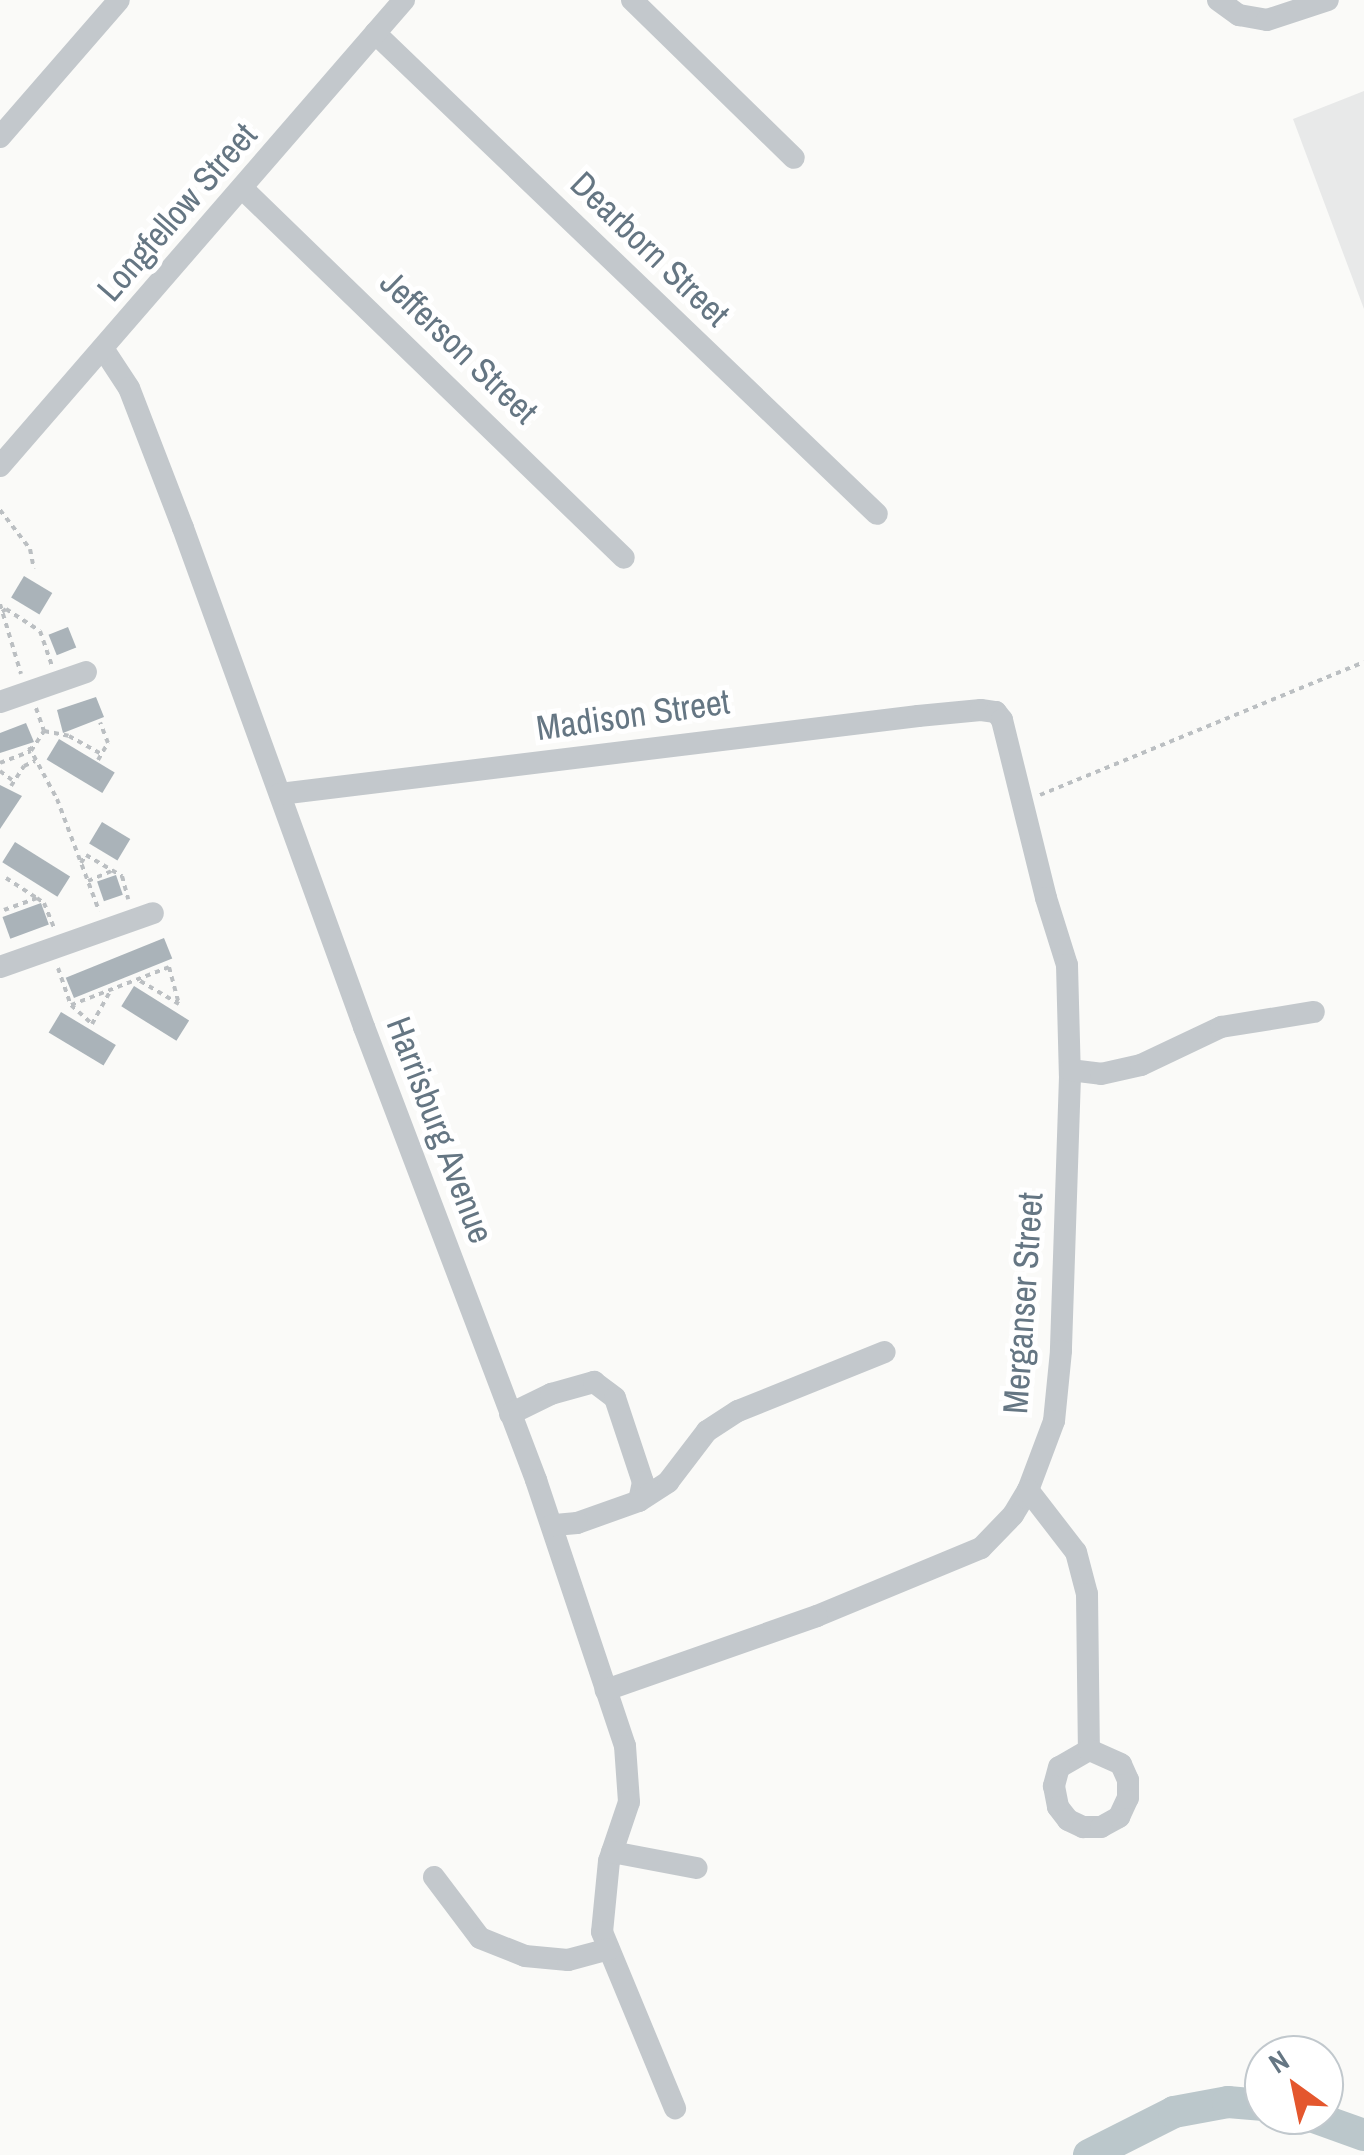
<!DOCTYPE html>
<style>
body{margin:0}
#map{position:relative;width:1364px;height:2155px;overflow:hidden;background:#fafaf8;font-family:"Archivo Narrow",sans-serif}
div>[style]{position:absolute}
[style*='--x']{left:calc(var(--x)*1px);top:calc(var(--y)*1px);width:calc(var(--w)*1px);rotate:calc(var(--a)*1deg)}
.built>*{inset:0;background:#e8e9e9}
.river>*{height:32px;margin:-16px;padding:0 16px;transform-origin:16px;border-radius:16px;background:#bbc7cb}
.building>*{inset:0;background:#aab3b9;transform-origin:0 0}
.path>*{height:4px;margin-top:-2px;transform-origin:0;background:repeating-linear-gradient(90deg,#bbbfc2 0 5px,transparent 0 10px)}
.minor>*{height:22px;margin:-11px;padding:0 11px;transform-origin:11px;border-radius:11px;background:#c3c8cc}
span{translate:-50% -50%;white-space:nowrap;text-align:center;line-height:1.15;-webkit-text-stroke:10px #fff;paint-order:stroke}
.street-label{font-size:35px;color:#657683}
.north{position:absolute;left:1244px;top:2035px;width:100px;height:100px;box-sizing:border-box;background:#fff;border:2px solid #c1c8cd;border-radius:50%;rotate:327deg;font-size:28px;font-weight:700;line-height:40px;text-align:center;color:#657683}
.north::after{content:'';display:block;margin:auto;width:35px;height:45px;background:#e4572e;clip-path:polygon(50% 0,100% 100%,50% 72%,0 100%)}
</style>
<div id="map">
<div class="built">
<i style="clip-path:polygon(1364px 91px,1364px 309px,1293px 119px)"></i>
</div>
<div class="river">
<i style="--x:1308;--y:2115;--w:59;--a:19.7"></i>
<i style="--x:1089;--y:2155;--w:95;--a:-26.8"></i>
<i style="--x:1174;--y:2112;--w:55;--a:-10.5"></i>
<i style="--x:1228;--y:2102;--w:36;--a:5"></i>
</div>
<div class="building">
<i style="left:24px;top:576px;width:33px;height:25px;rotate:31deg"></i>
<i style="left:68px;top:627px;width:22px;height:21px;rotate:68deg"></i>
<i style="clip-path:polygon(96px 697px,104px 717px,63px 733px,57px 710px)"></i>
<i style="clip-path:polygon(26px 723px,34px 742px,0 753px,0 733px)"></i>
<i style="left:59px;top:739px;width:65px;height:24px;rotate:31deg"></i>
<i style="clip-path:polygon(0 785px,22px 796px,0 829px)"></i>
<i style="left:102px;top:822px;width:33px;height:25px;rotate:31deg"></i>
<i style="left:15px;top:842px;width:65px;height:24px;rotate:32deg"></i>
<i style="left:116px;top:875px;width:21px;height:20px;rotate:71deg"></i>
<i style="left:41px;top:903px;width:23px;height:41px;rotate:70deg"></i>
<i style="left:164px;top:938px;width:22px;height:106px;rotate:68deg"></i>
<i style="left:134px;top:986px;width:65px;height:24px;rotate:32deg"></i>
<i style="left:61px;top:1012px;width:64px;height:24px;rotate:31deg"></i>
</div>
<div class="path">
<i style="--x:0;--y:510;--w:49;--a:52.4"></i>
<i style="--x:30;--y:549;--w:20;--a:79"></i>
<i style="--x:0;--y:604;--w:73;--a:73.3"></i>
<i style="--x:2;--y:612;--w:5;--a:-37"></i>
<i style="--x:6;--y:609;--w:40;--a:32.9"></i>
<i style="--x:40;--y:631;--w:36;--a:71"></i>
<i style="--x:36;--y:708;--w:24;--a:71"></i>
<i style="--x:29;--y:747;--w:59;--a:61.7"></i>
<i style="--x:57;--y:799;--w:120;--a:69.4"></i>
<i style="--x:98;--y:760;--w:20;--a:-60"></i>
<i style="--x:108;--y:743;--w:22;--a:-111"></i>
<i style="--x:0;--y:763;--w:33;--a:-21"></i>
<i style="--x:31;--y:751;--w:24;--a:-57"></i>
<i style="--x:44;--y:731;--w:25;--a:11"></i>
<i style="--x:69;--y:736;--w:38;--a:29"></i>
<i style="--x:0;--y:771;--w:15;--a:37"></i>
<i style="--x:11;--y:786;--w:24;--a:-57"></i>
<i style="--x:24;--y:766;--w:12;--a:-24"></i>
<i style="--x:1040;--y:795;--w:350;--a:-22.3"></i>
<i style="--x:81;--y:863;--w:9;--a:-58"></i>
<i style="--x:86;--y:855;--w:42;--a:30.3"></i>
<i style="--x:122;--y:876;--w:24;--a:75"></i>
<i style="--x:6;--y:878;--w:35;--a:33"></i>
<i style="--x:88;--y:881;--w:25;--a:-23"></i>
<i style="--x:4;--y:910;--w:35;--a:-20"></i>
<i style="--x:37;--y:898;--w:9;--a:36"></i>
<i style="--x:44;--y:903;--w:27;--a:68"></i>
<i style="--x:58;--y:968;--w:39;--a:71"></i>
<i style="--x:71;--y:1005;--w:105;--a:-21.2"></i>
<i style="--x:169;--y:967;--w:38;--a:75"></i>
<i style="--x:179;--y:1004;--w:49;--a:-149.2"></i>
<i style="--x:71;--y:1005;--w:28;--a:42"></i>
<i style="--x:92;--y:1024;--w:37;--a:-61"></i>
</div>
<div class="minor">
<i style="--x:632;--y:0;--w:226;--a:44.3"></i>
<i style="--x:1218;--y:0;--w:26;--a:36"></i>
<i style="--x:1239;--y:15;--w:28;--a:10"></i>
<i style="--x:1267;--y:20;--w:64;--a:-18.2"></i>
<i style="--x:375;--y:33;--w:695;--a:43.78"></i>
<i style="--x:0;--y:137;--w:181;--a:-49"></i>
<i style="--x:243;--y:189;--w:530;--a:44.08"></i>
<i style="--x:104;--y:350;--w:45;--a:56.7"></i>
<i style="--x:129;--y:388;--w:150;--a:68.9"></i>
<i style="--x:183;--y:528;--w:531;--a:70.06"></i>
<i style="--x:364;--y:1027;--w:485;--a:69.2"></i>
<i style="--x:536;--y:1480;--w:280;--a:71.5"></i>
<i style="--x:625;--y:1746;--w:56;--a:85.9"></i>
<i style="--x:629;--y:1802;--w:62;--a:108.7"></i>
<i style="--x:609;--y:1861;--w:71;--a:95.6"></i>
<i style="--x:602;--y:1932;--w:191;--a:67.5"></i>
<i style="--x:0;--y:466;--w:617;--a:-49.08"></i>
<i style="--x:0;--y:702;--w:91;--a:-19.2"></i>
<i style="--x:280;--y:794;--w:643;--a:-6.97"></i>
<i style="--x:918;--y:716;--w:63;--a:-5.4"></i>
<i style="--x:981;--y:710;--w:15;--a:8"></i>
<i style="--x:996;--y:712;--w:10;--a:53"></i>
<i style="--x:1002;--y:720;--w:183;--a:76.1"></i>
<i style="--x:1046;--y:898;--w:70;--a:72.6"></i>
<i style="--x:1067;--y:965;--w:111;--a:88.5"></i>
<i style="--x:1070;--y:1076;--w:275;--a:91.9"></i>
<i style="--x:1061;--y:1351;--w:70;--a:95.7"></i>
<i style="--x:1054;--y:1421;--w:74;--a:110.6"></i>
<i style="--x:1028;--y:1490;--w:29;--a:121"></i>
<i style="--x:1013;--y:1515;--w:46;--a:134.1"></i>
<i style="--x:981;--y:1548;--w:178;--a:157.5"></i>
<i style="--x:817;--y:1616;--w:224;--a:160.7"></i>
<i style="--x:0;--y:967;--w:162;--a:-19.4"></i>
<i style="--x:1070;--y:1070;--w:31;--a:7"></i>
<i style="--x:1101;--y:1074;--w:41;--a:-12.7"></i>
<i style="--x:1141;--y:1065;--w:89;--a:-25.4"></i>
<i style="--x:1221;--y:1027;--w:94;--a:-9.2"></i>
<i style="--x:510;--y:1414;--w:46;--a:-26"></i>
<i style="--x:551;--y:1394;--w:45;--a:-15.6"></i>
<i style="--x:594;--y:1382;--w:26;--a:37"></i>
<i style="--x:615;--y:1398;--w:89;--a:71.6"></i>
<i style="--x:643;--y:1482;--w:19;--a:102"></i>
<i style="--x:639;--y:1501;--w:66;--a:160.5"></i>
<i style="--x:577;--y:1523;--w:25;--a:175"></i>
<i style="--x:1028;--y:1490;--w:78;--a:52.3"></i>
<i style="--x:1076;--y:1552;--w:43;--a:75.3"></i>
<i style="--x:1087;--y:1594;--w:156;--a:89.3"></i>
<i style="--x:1089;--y:1750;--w:34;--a:150"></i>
<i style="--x:1059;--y:1767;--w:20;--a:105"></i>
<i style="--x:1054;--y:1786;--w:21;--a:79"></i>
<i style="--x:1058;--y:1807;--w:16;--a:52"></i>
<i style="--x:1068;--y:1820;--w:17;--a:25"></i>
<i style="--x:1083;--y:1827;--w:18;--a:0"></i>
<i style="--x:1101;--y:1827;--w:21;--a:-29"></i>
<i style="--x:1119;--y:1817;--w:21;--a:-65"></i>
<i style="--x:1128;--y:1798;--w:18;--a:-90"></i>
<i style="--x:1128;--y:1780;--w:17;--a:-114"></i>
<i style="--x:1121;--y:1764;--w:35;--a:-156"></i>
<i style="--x:639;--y:1501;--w:35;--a:-33"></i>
<i style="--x:668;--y:1482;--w:64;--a:-52.6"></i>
<i style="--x:707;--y:1431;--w:37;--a:-33"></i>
<i style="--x:738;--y:1411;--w:158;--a:-21.9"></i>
<i style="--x:612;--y:1852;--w:86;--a:10.7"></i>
<i style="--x:434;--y:1877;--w:76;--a:53"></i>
<i style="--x:480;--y:1938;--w:48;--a:21.8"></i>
<i style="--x:525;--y:1956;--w:43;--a:5.3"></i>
<i style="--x:568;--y:1960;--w:42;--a:-15"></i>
</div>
<div class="street-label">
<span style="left:177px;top:212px;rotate:-49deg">Longfellow Street</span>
<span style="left:650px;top:249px;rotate:44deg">Dearborn Street</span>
<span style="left:459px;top:347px;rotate:44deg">Jefferson Street</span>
<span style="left:633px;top:715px;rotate:-8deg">Madison Street</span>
<span style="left:440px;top:1130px;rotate:69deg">Harrisburg Avenue</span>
<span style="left:1023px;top:1303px;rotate:-86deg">Merganser Street</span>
</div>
<div class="north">N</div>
</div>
